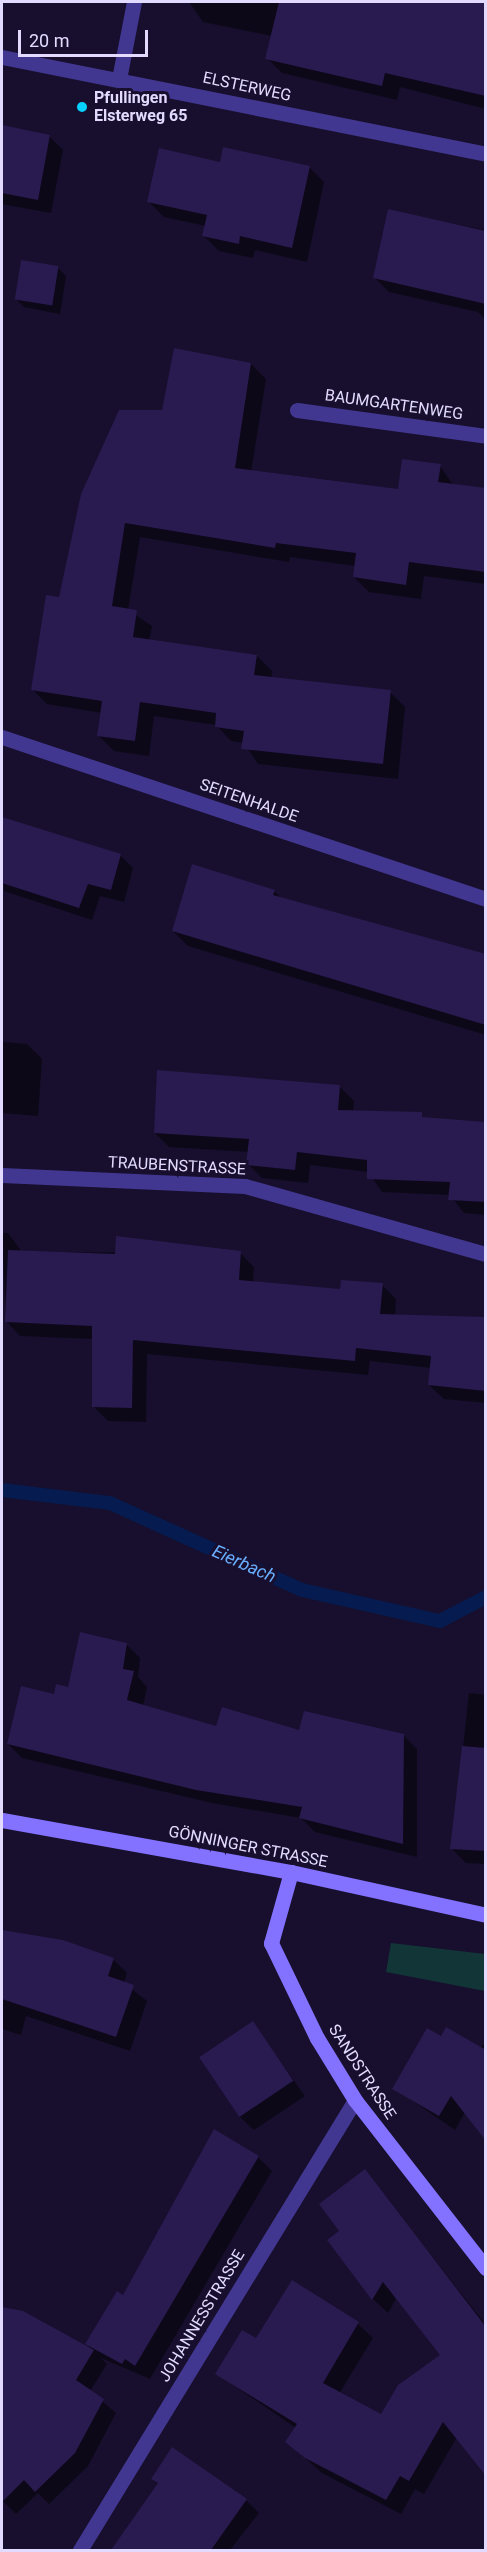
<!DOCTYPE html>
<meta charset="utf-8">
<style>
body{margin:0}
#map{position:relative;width:487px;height:2552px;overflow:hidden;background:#170f2d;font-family:Roboto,sans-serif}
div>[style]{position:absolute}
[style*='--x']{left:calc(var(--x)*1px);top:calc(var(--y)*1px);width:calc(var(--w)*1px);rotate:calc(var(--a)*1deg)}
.green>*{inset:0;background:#123638}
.shadow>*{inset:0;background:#0007}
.stream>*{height:14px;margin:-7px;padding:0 7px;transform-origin:7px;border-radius:7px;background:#061b4f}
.building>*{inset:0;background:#291a50;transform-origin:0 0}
.minor>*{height:15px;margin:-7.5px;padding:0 7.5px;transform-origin:7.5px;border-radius:7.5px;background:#423790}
.secondary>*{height:15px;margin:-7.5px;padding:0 7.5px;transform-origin:7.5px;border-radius:7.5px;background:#8272ff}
.dots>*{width:16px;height:16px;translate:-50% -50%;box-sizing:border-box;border:3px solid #170f2d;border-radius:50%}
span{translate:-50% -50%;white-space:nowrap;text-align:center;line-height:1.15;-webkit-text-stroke:6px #170f2d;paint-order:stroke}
.street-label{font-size:16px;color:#e3dbff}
.poi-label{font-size:16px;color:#e3dbff;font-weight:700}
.left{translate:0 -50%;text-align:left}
.water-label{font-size:18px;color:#69adff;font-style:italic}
.frame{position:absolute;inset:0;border:3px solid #e3dbff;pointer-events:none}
.scale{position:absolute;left:18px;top:30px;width:130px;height:27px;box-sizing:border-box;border:3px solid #e3dbff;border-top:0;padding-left:8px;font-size:18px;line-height:21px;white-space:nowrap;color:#e3dbff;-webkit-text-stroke:4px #170f2d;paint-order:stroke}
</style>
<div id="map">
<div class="green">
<i style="clip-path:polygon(391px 1943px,485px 1954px,485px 1991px,386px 1972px)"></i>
</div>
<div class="shadow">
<i style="clip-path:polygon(189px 2px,486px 3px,486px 109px,400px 87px,397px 100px,282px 73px,267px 58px,272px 36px,203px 22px)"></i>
<i style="clip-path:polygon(2px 127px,49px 136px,63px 150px,51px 213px,2px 204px)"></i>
<i style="clip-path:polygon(309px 167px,324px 182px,307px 262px,255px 250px,253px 258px,219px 251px,204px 236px,206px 226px,164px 217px,149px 202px)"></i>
<i style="clip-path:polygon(389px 211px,486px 230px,486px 320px,478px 312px,389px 292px,374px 277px)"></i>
<i style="clip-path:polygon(58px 268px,66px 276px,60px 314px,24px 307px,16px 299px)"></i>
<i style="clip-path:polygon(251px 364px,266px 379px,251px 472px,400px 490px,440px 466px,454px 486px,486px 490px,486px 584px,424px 576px,421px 599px,369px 592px,354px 577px,356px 566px,290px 557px,289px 562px,140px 537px,128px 610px,152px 626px,149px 641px,257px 656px,272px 671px,271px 679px,390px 692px,405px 707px,398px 779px,258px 764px,244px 743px,231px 741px,216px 725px,154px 716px,149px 756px,114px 751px,99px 736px,102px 713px,47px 704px,32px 689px,60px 599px,163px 411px)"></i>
<i style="clip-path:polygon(2px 818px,120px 855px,133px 868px,124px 902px,100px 896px,92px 920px,4px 891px)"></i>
<i style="clip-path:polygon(274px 891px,282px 899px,486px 956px,486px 1035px,188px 946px,173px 931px)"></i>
<i style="clip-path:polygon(2px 1042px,27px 1044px,42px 1059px,38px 1116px,2px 1113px)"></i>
<i style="clip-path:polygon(340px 1087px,354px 1101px,353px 1112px,486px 1123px,486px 1215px,464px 1213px,450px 1195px,382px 1192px,368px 1172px,310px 1165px,308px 1183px,262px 1178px,248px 1164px,249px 1152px,169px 1147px,155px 1133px)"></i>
<i style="clip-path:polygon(2px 1233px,8px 1233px,22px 1252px,240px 1253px,254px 1267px,253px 1283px,341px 1290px,382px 1285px,396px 1299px,395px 1316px,486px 1319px,486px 1403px,444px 1399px,429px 1385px,431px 1368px,370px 1361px,368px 1375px,147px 1354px,146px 1422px,108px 1421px,94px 1407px,93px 1339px,20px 1336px,6px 1321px)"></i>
<i style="clip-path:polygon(126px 1644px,140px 1658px,138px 1677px,147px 1687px,143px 1707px,217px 1728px,403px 1735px,417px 1749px,417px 1857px,315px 1832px,301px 1818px,212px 1803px,22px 1758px,8px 1744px,55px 1696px)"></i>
<i style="clip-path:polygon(469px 1693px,486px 1695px,486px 1864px,466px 1863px,452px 1849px)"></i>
<i style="clip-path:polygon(2px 1931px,113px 1959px,127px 1973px,124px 1983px,147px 2001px,130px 2051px,26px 2016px,21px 2035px,2px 2029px)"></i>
<i style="clip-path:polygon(252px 2023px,305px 2096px,254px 2130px,240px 2117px)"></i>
<i style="clip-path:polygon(441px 2038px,481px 2048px,486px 2040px,486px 2138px,465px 2112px,455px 2130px,394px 2088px)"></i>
<i style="clip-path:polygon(258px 2157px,272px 2171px,150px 2379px,101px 2358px,107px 2364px,90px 2391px,116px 2413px,88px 2466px,49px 2504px,38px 2493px,16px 2514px,2px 2500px,2px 2308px,92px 2350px,87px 2344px,123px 2297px)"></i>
<i style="clip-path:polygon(365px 2171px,486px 2325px,486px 2471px,457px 2437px,424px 2494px,415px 2489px,401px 2514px,322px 2473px,287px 2442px,296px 2428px,217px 2374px,257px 2340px,358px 2324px,373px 2338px,339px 2394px,381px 2416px,442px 2355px,397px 2297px,388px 2313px,373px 2299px,329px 2240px,342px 2231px)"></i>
<i style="clip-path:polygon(153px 2479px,246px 2500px,259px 2513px,230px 2550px,112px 2550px,159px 2485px)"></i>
</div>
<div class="stream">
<i style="--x:2;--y:1490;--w:109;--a:6.9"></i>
<i style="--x:110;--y:1503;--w:211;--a:24.4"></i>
<i style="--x:302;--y:1590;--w:141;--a:12.7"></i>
<i style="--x:440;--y:1621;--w:52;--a:-27.6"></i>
</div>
<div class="building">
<i style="clip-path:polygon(279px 2px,486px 2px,486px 96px,385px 73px,382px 86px,265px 59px)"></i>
<i style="clip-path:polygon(2px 125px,50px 135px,38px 200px,2px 193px)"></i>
<i style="clip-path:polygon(223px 147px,310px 166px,292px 248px,240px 236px,239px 244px,202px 236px,207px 215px,147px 202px,159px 148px,220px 162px)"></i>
<i style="clip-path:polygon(388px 209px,486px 231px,486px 304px,373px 278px)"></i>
<i style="left:21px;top:260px;width:38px;height:40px;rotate:9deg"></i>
<i style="clip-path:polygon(174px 348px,251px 363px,235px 468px,398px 489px,402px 459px,441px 464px,438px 482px,486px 488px,486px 572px,409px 562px,406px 585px,353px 577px,356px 553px,276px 543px,275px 548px,125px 523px,112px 606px,137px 610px,133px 637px,257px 655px,254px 675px,391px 690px,383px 764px,241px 749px,244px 731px,215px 727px,216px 713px,140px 702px,135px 741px,97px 736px,102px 701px,31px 690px,46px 595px,59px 597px,81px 494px,119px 410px,162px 410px)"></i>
<i style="clip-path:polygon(2px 817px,121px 854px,111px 890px,88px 884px,79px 908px,2px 883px)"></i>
<i style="clip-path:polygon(192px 864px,275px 890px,273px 895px,486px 954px,486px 1025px,172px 931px)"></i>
<i style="clip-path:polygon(157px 1070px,340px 1085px,338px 1110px,422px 1112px,422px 1117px,486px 1122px,486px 1202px,448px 1200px,450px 1182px,367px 1179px,367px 1160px,297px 1152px,295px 1170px,246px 1165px,249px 1139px,154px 1133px)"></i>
<i style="clip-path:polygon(116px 1236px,241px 1251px,239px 1280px,340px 1289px,341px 1280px,383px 1283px,380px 1314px,486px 1317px,486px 1391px,428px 1385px,431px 1356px,356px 1348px,355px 1361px,133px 1340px,132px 1408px,92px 1407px,92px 1326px,5px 1322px,8px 1250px,115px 1254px)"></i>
<i style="clip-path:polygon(80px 1632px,127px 1643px,123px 1669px,134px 1671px,127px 1700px,216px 1726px,222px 1707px,299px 1730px,304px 1711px,404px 1734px,403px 1844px,299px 1818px,302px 1807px,196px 1790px,7px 1744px,21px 1686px,54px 1694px,56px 1684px,68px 1687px)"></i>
<i style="clip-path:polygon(462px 1746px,486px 1748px,486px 1851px,450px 1849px)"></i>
<i style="clip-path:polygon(2px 1930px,63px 1940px,114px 1958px,108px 1976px,134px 1985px,116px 2037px,2px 1999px)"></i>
<i style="left:253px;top:2021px;width:72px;height:65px;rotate:56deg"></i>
<i style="clip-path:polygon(446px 2027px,486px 2050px,486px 2141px,451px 2096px,439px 2116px,392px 2089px,427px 2028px,441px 2036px)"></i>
<i style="clip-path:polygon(214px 2129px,259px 2156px,135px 2366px,125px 2359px,122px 2364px,85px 2344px,117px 2291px,123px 2295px)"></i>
<i style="clip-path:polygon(365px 2169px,486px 2327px,486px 2476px,443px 2422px,409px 2481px,400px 2476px,386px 2500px,305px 2458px,285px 2442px,297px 2424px,215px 2374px,242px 2330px,256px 2338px,292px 2280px,359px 2322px,323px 2383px,381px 2414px,398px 2385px,440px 2355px,383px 2282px,372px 2300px,327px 2240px,339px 2231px,319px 2204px)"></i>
<i style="clip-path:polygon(2px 2307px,23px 2311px,94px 2350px,76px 2380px,104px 2399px,75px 2453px,35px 2492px,24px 2480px,2px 2502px)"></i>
<i style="clip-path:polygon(172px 2447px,247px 2499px,211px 2550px,111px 2550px,158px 2483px,151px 2479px)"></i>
</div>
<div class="minor">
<i style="--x:2;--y:57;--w:494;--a:11.3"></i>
<i style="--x:119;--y:79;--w:78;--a:-79"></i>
<i style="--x:297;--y:410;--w:191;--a:7.8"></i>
<i style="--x:2;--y:737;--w:510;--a:18.51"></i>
<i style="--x:2;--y:1175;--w:243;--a:2.6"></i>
<i style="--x:245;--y:1186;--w:250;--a:15.8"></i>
<i style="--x:80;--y:2550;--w:527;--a:-58.57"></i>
</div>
<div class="secondary">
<i style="--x:2;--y:1820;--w:294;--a:10.2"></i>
<i style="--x:291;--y:1872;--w:200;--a:12.4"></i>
<i style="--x:291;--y:1872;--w:74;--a:105.7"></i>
<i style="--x:271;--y:1943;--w:106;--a:64.2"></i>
<i style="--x:317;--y:2038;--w:73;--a:58.5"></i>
<i style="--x:355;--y:2100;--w:213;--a:52.1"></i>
</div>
<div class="dots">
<i style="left:82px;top:107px;background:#07d1ff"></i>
</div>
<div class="street-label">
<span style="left:247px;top:87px;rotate:12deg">ELSTERWEG</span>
<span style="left:394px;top:405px;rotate:8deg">BAUMGARTENWEG</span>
<span style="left:249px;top:801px;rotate:19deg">SEITENHALDE</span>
<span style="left:177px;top:1166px;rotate:3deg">TRAUBENSTRASSE</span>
<span style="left:248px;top:1847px;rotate:11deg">GÖNNINGER STRASSE</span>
<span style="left:362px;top:2072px;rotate:57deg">SANDSTRASSE</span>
<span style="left:202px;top:2316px;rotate:-59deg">JOHANNESSTRASSE</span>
</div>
<div class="poi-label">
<span class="left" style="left:94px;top:107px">Pfullingen<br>Elsterweg 65</span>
</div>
<div class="water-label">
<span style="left:244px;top:1564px;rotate:24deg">Eierbach</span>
</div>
<div class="frame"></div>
<div class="scale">20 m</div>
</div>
